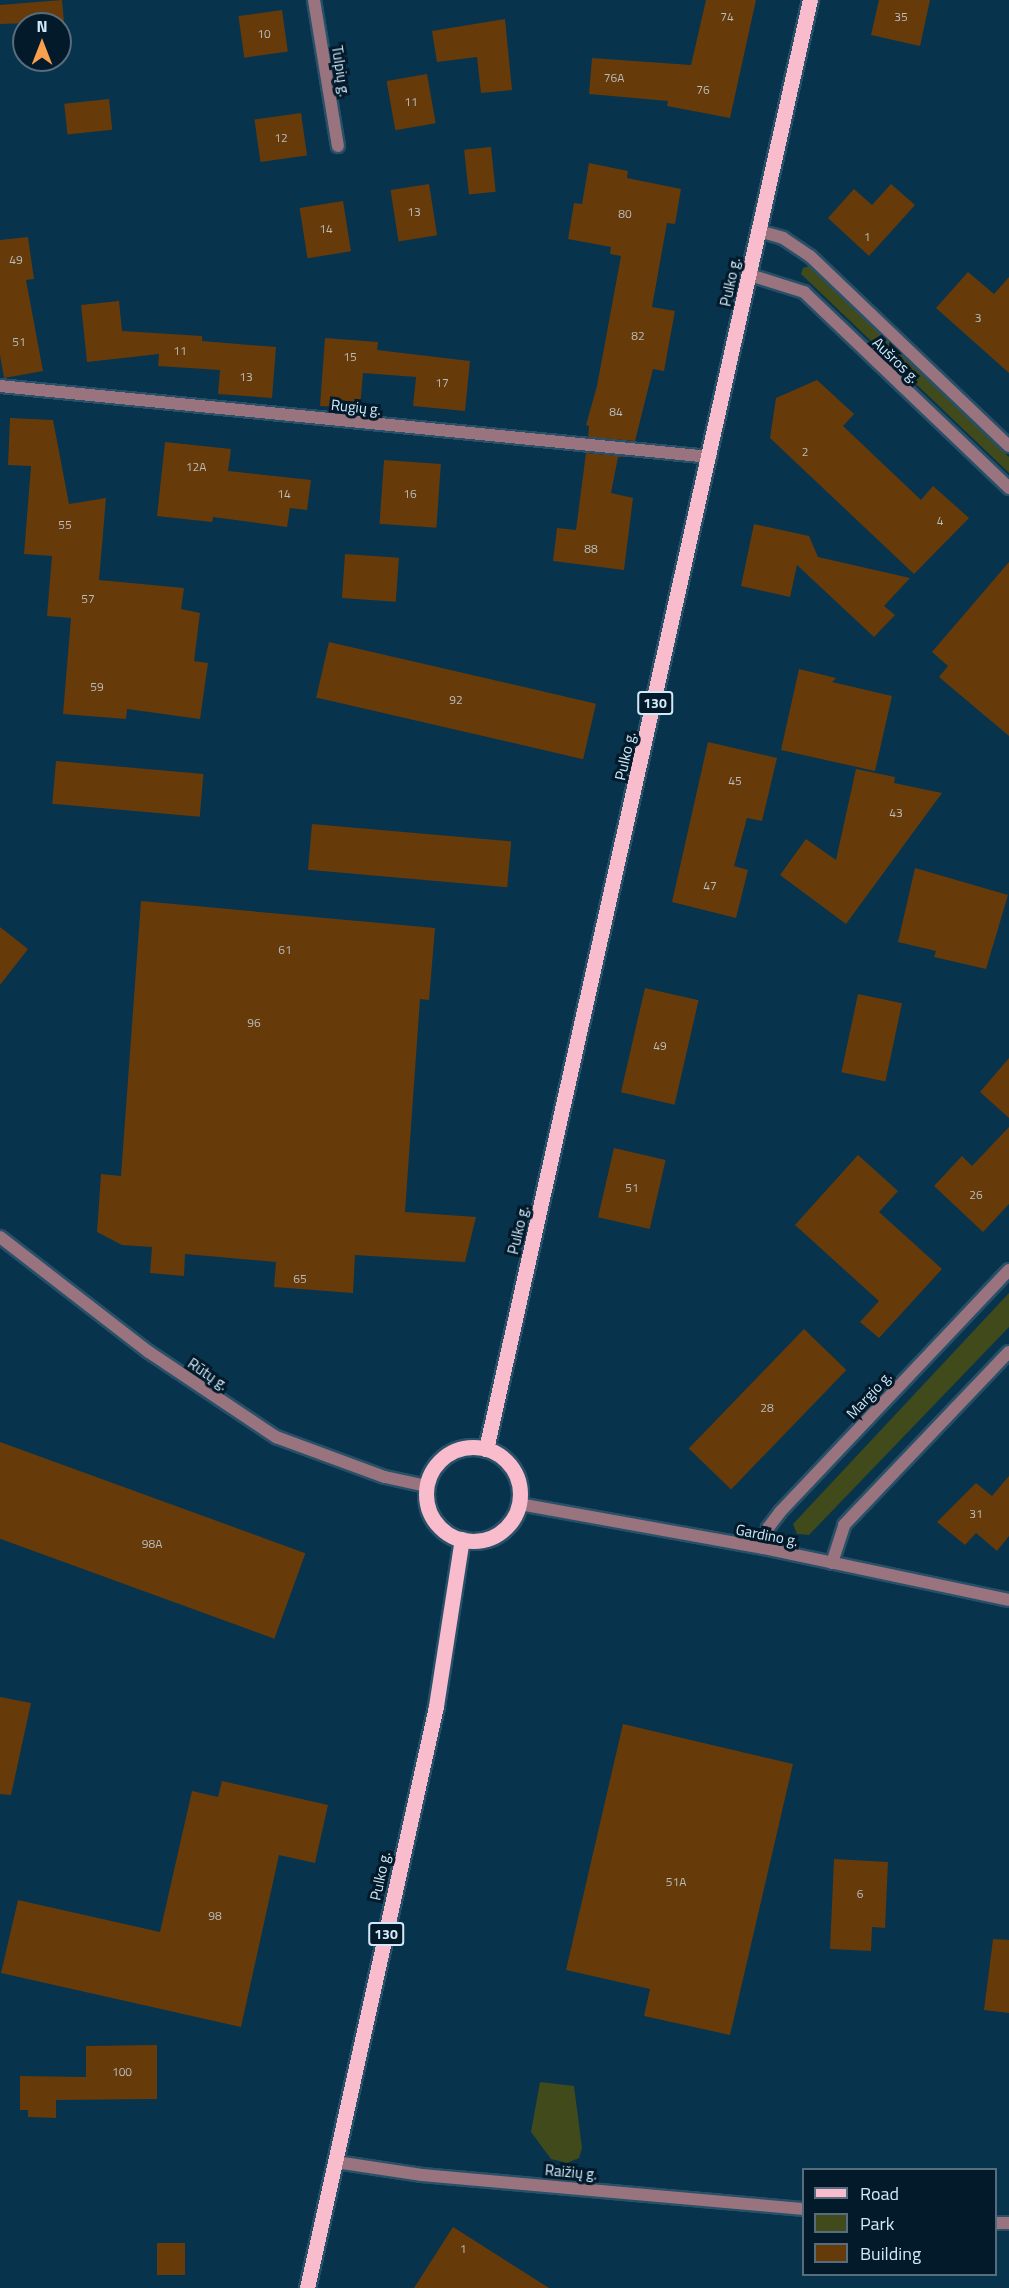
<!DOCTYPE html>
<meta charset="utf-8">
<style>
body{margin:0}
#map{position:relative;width:1009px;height:2288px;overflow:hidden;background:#07334c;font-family:"Titillium Web",sans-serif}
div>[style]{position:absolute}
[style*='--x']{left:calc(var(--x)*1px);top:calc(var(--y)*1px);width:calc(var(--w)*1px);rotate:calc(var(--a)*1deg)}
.green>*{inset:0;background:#404a1a}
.building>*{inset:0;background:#673a0a;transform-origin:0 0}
.roads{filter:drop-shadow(2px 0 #285068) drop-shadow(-2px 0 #285068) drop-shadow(0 2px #285068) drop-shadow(0 -2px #285068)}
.street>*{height:12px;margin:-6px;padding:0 6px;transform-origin:6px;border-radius:6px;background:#99747e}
.primary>*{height:15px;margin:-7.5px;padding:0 7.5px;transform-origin:7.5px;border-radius:7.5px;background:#f9bccd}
.primary>.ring{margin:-7.5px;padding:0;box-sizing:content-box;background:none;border:15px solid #f9bccd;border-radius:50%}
span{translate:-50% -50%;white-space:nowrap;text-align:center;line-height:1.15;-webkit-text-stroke:6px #021a29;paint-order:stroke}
.number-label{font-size:12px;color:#b8bdbe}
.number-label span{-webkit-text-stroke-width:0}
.shield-label span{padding:2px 4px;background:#021a29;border:2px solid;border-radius:4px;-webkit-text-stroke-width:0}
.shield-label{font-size:14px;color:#d3e9fa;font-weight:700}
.street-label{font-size:15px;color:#d3e9fa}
.legend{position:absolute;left:802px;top:2168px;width:195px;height:108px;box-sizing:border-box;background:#021a29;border:2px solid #566d7d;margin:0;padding:8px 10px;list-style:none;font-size:18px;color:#d3e9fa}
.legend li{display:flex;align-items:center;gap:12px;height:30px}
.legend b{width:30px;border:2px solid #566d7d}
.north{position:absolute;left:12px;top:12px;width:60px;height:60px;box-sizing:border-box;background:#021a29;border:2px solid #566d7d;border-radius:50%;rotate:0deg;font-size:16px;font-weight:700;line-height:24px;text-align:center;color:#d3e9fa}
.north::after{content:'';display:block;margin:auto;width:21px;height:27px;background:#f99f4d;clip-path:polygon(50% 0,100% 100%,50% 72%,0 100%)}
</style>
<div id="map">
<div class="green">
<i style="clip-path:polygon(809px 266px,1009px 457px,1009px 473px,801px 274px,803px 268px)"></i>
<i style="clip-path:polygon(1009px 1293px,1009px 1327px,809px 1535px,797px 1534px,793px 1524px)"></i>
<i style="clip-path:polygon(540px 2082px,574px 2086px,582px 2148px,579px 2158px,567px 2163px,551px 2159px,531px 2132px)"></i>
</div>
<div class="building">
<i style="clip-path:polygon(62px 0,64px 22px,0 24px,0 5px)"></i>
<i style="clip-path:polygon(706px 0,756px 0,730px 118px,667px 106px,668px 101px,589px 94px,592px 58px,691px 65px)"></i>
<i style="clip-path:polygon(879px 0,930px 0,920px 46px,871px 35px)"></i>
<i style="left:282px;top:10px;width:42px;height:44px;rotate:82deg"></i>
<i style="clip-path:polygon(505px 19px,512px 90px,481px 93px,477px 57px,437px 62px,432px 31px)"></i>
<i style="left:427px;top:74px;width:50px;height:41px;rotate:80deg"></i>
<i style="left:109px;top:99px;width:31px;height:45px;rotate:84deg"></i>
<i style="left:301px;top:113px;width:43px;height:47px;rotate:82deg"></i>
<i style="left:491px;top:147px;width:45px;height:27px;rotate:84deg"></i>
<i style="clip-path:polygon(589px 163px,628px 171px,627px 178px,681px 189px,675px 224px,667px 223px,652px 307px,675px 311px,664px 371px,653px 369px,635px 441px,588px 437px,589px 426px,586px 425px,597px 386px,621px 256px,610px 254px,611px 247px,568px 239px,574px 203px,582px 204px)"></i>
<i style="left:429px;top:184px;width:52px;height:39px;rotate:81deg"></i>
<i style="clip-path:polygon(891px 184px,915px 205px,869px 256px,828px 218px,854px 189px,872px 205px)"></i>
<i style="left:343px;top:201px;width:51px;height:44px;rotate:81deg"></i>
<i style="clip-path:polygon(28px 237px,34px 279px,26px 280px,43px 371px,4px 378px,0 355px,0 240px)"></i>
<i style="clip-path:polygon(968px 272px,994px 294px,1009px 277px,1009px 373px,936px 308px)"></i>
<i style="clip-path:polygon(119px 301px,122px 331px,202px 336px,202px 341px,276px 347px,272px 398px,218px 394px,220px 370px,158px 366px,159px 354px,87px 362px,81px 305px)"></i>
<i style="clip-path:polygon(325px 338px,378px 342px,377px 350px,470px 361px,465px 411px,413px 406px,416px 377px,363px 373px,360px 408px,320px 406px)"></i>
<i style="clip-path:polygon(817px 380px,854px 414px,843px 426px,921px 500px,933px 486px,969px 518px,914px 574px,770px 438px,776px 398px)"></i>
<i style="clip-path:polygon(10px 418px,53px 420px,69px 504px,106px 498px,99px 580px,184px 588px,181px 609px,200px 613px,194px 661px,208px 663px,200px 719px,127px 709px,126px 719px,63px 714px,71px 618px,47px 616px,52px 556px,24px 554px,31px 466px,8px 465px)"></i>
<i style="clip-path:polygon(165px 442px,231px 449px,228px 471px,311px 480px,307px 510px,290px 508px,287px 527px,213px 517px,212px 522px,157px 516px)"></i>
<i style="clip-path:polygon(586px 453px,631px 457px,618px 457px,611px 493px,633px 498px,624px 570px,553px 561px,557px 528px,576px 530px)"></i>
<i style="left:384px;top:460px;width:57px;height:64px;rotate:4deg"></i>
<i style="clip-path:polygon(754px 524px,809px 536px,818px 557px,910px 578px,884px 606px,895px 615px,874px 637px,797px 565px,790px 597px,741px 586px)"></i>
<i style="left:345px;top:554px;width:54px;height:44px;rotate:4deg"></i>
<i style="clip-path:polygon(1009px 562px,1009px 736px,939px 677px,948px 666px,932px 652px)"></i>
<i style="left:329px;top:642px;width:274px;height:57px;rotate:13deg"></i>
<i style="clip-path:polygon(799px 669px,836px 678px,832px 682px,892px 696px,875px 771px,781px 750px)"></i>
<i style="clip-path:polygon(708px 742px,777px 758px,762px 821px,747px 818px,734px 866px,748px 870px,736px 918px,672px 902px)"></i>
<i style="left:56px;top:761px;width:148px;height:43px;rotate:5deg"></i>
<i style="clip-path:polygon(856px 769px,895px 777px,894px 783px,942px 793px,846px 924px,780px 875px,806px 839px,836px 860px)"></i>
<i style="left:312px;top:824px;width:200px;height:46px;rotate:5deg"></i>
<i style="clip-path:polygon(915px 868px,1008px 895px,986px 969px,934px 957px,936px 951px,898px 942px)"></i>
<i style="clip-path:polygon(141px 901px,435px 928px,429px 1000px,420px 999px,405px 1212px,476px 1217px,465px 1262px,355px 1255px,353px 1293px,274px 1287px,276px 1262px,185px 1254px,184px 1276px,150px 1273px,152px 1247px,122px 1245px,97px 1232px,101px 1174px,121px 1176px)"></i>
<i style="clip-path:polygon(0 927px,28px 949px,0 985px)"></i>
<i style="left:645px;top:988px;width:55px;height:107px;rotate:13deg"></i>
<i style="left:858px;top:994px;width:45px;height:80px;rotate:12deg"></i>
<i style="clip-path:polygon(1009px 1058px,1009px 1118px,980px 1092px)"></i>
<i style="clip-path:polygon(1009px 1127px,1009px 1204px,983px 1232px,934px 1186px,962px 1156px,972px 1166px)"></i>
<i style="left:614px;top:1148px;width:53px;height:71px;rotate:13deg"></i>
<i style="clip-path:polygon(858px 1155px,898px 1191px,879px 1212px,942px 1269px,879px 1338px,860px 1322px,879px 1301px,795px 1225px)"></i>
<i style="left:804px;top:1329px;width:59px;height:166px;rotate:44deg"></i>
<i style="left:0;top:1442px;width:325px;height:91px;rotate:20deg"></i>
<i style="clip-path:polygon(1009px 1476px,1009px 1536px,997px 1551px,976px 1533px,965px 1545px,937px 1522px,976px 1483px,992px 1496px)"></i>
<i style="clip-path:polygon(0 1697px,31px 1703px,11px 1795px,0 1794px)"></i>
<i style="clip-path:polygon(623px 1724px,793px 1764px,730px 2035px,644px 2016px,650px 1989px,566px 1970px)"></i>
<i style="clip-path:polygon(222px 1781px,328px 1805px,315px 1863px,279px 1855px,241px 2027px,1px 1973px,18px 1900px,160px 1932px,192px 1791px,218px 1797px)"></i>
<i style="clip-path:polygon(834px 1859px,888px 1862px,885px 1928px,872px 1927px,871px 1951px,830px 1949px)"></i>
<i style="clip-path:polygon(993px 1939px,1009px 1940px,1009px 2013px,984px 2010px)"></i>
<i style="clip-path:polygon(157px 2045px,157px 2099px,56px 2100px,56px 2118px,28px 2117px,28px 2110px,20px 2110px,20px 2076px,86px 2077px,86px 2046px)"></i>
<i style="clip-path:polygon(453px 2227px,549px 2288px,414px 2288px)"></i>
<i style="left:157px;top:2243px;width:28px;height:32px"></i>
</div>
<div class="roads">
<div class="street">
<i style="--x:314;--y:0;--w:148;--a:80.7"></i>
<i style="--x:759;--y:231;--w:25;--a:16"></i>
<i style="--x:783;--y:238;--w:32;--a:34"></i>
<i style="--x:810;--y:256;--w:275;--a:43.7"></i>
<i style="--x:750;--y:275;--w:57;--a:17.5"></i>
<i style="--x:804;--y:292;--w:284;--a:43.7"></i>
<i style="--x:0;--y:386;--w:714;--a:5.71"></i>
<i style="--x:0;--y:1237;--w:188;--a:37.7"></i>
<i style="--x:149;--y:1352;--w:153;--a:33.8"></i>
<i style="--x:276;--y:1437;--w:116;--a:20.2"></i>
<i style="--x:385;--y:1477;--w:43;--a:12.1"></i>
<i style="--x:519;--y:1504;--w:248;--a:10.2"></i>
<i style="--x:763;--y:1548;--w:251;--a:11.9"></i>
<i style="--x:763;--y:1548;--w:21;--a:-76"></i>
<i style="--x:768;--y:1528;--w:20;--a:-53"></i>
<i style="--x:780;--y:1512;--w:333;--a:-46.6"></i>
<i style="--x:832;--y:1563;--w:40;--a:-72"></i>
<i style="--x:844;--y:1525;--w:239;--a:-46.4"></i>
<i style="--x:336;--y:2162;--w:87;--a:8.6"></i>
<i style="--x:422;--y:2175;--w:384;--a:5.1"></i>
<i style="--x:996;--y:2223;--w:13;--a:0"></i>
</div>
<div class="primary">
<i class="ring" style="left:426px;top:1447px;width:79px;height:79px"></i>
<i style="--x:486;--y:1449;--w:1485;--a:-77.4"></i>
<i style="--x:307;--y:2288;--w:596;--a:-77.5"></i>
<i style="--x:436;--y:1706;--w:169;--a:-81.2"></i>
</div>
</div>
<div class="number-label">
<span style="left:727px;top:17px">74</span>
<span style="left:901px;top:17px">35</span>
<span style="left:264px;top:34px">10</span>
<span style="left:614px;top:78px">76A</span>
<span style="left:703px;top:90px">76</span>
<span style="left:411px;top:102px">11</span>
<span style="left:281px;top:138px">12</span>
<span style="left:414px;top:212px">13</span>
<span style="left:625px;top:214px">80</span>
<span style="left:326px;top:229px">14</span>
<span style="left:867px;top:237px">1</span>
<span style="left:16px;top:260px">49</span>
<span style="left:978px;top:318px">3</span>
<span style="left:638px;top:336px">82</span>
<span style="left:19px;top:342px">51</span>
<span style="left:180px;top:351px">11</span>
<span style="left:350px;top:357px">15</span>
<span style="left:246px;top:377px">13</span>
<span style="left:442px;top:383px">17</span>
<span style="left:616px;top:412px">84</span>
<span style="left:805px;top:452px">2</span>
<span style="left:196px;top:467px">12A</span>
<span style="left:284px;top:494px">14</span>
<span style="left:410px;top:494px">16</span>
<span style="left:940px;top:521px">4</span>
<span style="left:65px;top:525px">55</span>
<span style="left:591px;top:549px">88</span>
<span style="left:88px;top:599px">57</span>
<span style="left:97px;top:687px">59</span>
<span style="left:456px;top:700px">92</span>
<span style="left:735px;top:781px">45</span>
<span style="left:896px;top:813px">43</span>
<span style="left:710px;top:886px">47</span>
<span style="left:285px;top:950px">61</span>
<span style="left:254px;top:1023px">96</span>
<span style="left:660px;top:1046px">49</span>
<span style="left:632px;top:1188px">51</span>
<span style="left:976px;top:1195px">26</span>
<span style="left:300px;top:1279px">65</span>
<span style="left:767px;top:1408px">28</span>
<span style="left:976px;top:1514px">31</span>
<span style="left:152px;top:1544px">98A</span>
<span style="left:676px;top:1882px">51A</span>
<span style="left:860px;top:1894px">6</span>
<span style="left:215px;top:1916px">98</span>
<span style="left:122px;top:2072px">100</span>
<span style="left:463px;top:2249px">1</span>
</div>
<div class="shield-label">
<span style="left:655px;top:703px">130</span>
<span style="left:386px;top:1934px">130</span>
</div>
<div class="street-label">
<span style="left:341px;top:71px;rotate:81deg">Tulpių g.</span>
<span style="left:730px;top:282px;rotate:-78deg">Pulko g.</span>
<span style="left:896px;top:360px;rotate:44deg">Aušros g.</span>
<span style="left:356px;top:407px;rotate:6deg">Rugių g.</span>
<span style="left:625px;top:756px;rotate:-77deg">Pulko g.</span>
<span style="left:518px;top:1230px;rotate:-77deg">Pulko g.</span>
<span style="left:208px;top:1374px;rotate:34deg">Rūtų g.</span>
<span style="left:869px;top:1395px;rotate:-47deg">Margio g.</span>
<span style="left:767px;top:1535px;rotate:11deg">Gardino g.</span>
<span style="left:380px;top:1876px;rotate:-78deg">Pulko g.</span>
<span style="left:571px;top:2172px;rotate:5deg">Raižių g.</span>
</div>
<ul class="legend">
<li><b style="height:8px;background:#f9bccd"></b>Road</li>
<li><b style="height:16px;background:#404a1a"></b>Park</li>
<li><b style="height:16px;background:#673a0a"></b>Building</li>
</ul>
<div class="north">N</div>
</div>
